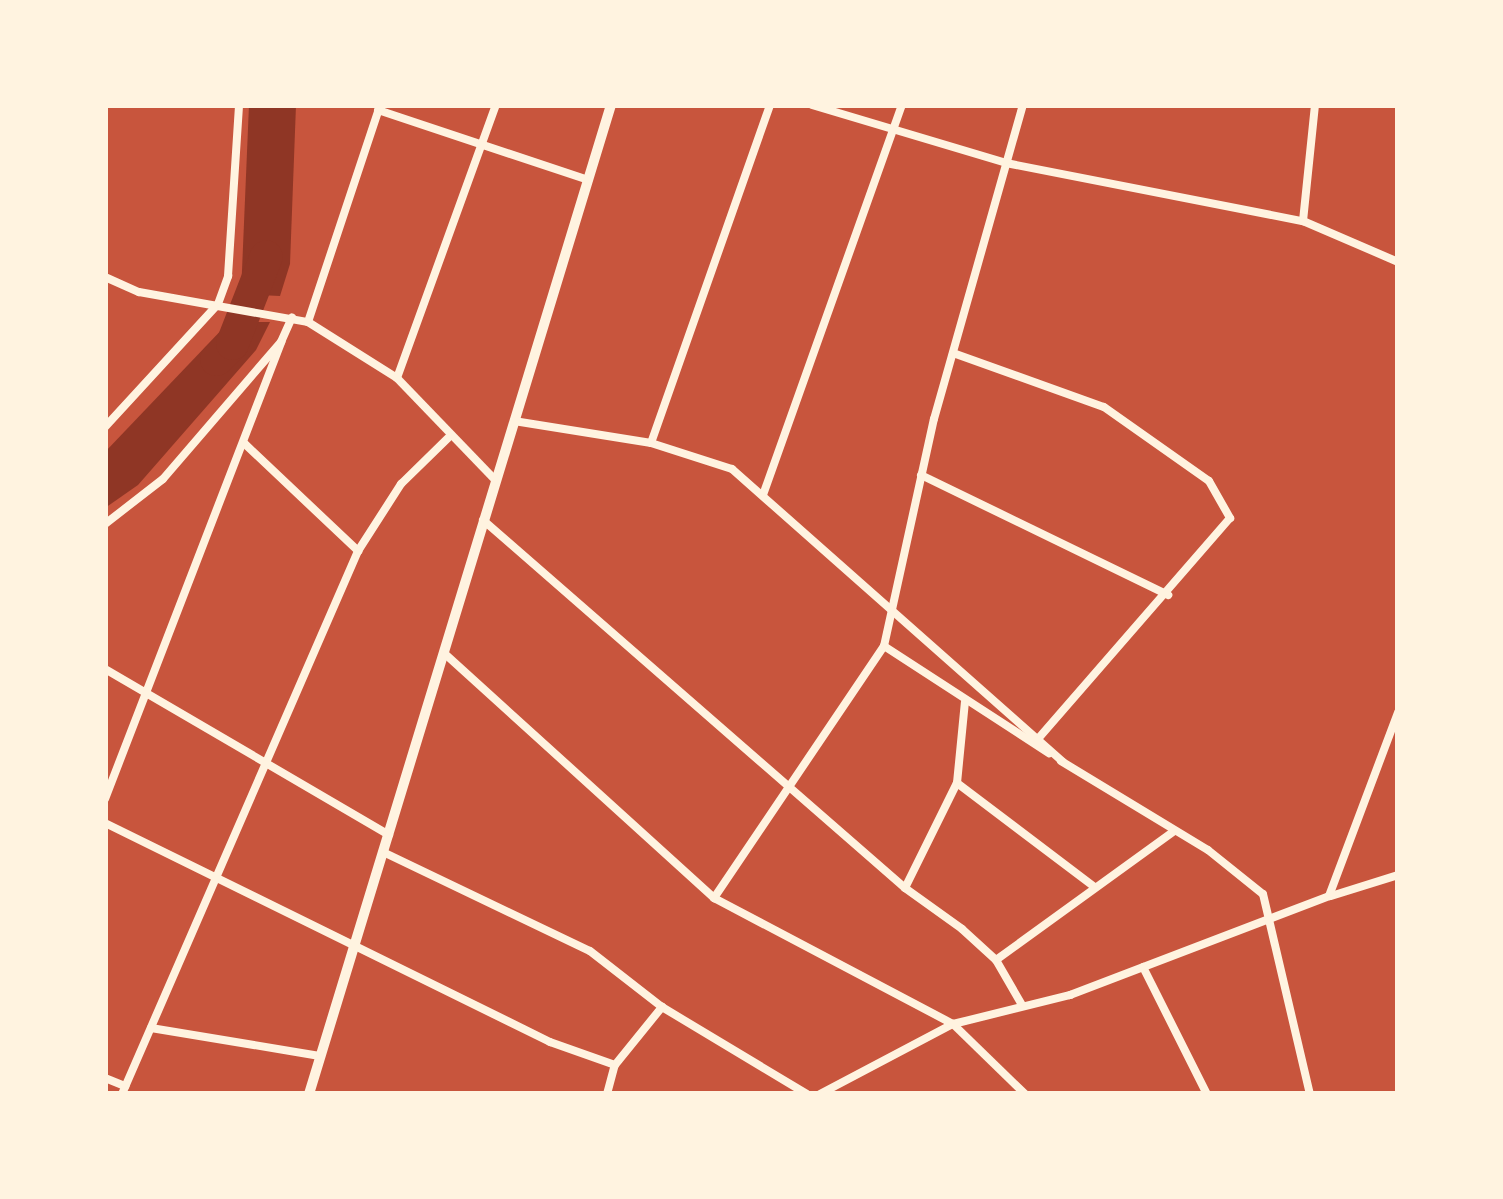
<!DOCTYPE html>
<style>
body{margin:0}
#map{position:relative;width:1503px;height:1199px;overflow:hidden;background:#c8553d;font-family:"Sofia Sans Condensed",sans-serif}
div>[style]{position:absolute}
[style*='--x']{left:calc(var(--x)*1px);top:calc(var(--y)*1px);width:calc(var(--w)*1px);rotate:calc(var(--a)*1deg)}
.water>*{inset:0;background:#8f3625}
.river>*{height:33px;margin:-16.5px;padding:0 16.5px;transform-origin:16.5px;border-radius:16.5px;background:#8f3625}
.minor>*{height:8px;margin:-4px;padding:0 4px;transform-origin:4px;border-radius:4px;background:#fff3e0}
.secondary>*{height:10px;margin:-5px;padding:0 5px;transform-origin:5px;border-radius:5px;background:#fff3e0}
span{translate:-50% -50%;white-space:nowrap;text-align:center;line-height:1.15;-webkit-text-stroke:12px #fff3e0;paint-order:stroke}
.frame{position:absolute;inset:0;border:108px solid #fff3e0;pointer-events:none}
</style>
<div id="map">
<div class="water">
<i style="clip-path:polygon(249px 105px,296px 105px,290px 264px,280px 296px,241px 294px)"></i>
<i style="clip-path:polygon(229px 322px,270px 322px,256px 350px,138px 485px,105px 508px,105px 452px)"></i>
</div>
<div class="river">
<i style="--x:216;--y:359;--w:23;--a:-45"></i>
<i style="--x:232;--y:343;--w:93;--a:-68.7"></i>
</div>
<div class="minor">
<i style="--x:812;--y:105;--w:202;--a:16.6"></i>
<i style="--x:1006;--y:163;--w:303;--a:11.1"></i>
<i style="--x:1303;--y:221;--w:103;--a:23.3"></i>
<i style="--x:378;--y:110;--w:221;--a:18.4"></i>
<i style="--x:1303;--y:221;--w:117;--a:-84.1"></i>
<i style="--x:105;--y:277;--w:37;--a:24"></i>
<i style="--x:139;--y:292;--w:172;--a:10.1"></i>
<i style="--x:308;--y:322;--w:105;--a:32.2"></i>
<i style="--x:397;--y:378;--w:141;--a:46.1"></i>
<i style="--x:308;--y:322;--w:229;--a:-71.6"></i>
<i style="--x:953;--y:353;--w:160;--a:19.7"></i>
<i style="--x:1104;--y:407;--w:128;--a:35.2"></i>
<i style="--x:1209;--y:481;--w:43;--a:60.4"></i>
<i style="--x:1230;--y:518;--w:294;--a:131"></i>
<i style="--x:397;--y:378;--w:290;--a:-70.1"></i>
<i style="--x:514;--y:421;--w:139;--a:9.1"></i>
<i style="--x:651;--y:443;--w:85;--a:17.8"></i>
<i style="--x:732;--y:469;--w:442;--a:41.5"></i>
<i style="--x:105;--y:427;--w:167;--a:-47.4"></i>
<i style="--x:218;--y:304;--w:30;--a:-70"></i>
<i style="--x:228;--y:276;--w:171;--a:-86.3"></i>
<i style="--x:651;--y:443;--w:358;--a:-70.6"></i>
<i style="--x:245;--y:444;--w:156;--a:43.4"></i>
<i style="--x:921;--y:475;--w:275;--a:25.9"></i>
<i style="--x:763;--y:495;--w:414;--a:-70.4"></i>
<i style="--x:483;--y:520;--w:560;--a:41.09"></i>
<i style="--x:905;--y:888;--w:70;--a:35.7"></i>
<i style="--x:962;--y:929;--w:46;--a:42.4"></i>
<i style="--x:996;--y:960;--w:52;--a:60"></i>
<i style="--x:105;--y:524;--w:73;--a:-37.8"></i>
<i style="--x:163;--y:479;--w:181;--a:-49.3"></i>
<i style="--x:281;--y:342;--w:27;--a:-66"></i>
<i style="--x:884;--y:646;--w:197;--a:33"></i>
<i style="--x:444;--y:653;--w:365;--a:42.2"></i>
<i style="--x:714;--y:898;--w:270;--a:27.8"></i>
<i style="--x:953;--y:1024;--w:100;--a:44.2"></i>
<i style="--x:105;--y:669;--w:329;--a:30.3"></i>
<i style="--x:1061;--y:761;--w:172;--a:31.2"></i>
<i style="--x:1208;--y:850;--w:70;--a:38.7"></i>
<i style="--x:1263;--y:894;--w:205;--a:76.8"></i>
<i style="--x:957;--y:783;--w:171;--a:37.1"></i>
<i style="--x:105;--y:799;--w:490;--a:-68.9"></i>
<i style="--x:105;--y:823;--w:496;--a:26.2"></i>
<i style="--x:550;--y:1042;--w:69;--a:19.5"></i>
<i style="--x:383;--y:852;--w:229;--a:25.6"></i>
<i style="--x:590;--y:951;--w:91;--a:37.9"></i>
<i style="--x:662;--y:1007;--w:169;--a:31"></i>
<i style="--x:905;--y:888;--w:117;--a:-63.7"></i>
<i style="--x:957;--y:783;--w:81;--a:-84.4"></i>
<i style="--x:1331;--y:896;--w:70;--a:-17.4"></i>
<i style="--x:714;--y:898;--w:304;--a:-56"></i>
<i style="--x:884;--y:646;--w:232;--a:-77.6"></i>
<i style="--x:934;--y:419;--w:326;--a:-74.2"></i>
<i style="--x:996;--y:960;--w:220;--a:-35.9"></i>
<i style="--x:1143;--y:967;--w:142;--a:63.3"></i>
<i style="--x:151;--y:1028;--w:171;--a:9.4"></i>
<i style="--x:105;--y:1078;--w:22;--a:22"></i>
<i style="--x:122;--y:1094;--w:592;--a:-66.51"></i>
<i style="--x:358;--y:551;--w:80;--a:-57.3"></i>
<i style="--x:401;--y:484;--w:66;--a:-44.4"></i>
<i style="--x:607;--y:1094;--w:30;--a:-75"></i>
<i style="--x:615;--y:1065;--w:75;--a:-51"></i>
<i style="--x:820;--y:1094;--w:150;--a:-27.8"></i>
<i style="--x:953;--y:1024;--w:121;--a:-13.9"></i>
<i style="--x:1070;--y:995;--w:277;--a:-20.9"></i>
<i style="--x:1329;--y:896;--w:197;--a:-69.4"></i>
</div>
<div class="secondary">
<i style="--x:309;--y:1094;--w:1034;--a:-73.02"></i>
</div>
<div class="frame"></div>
</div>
